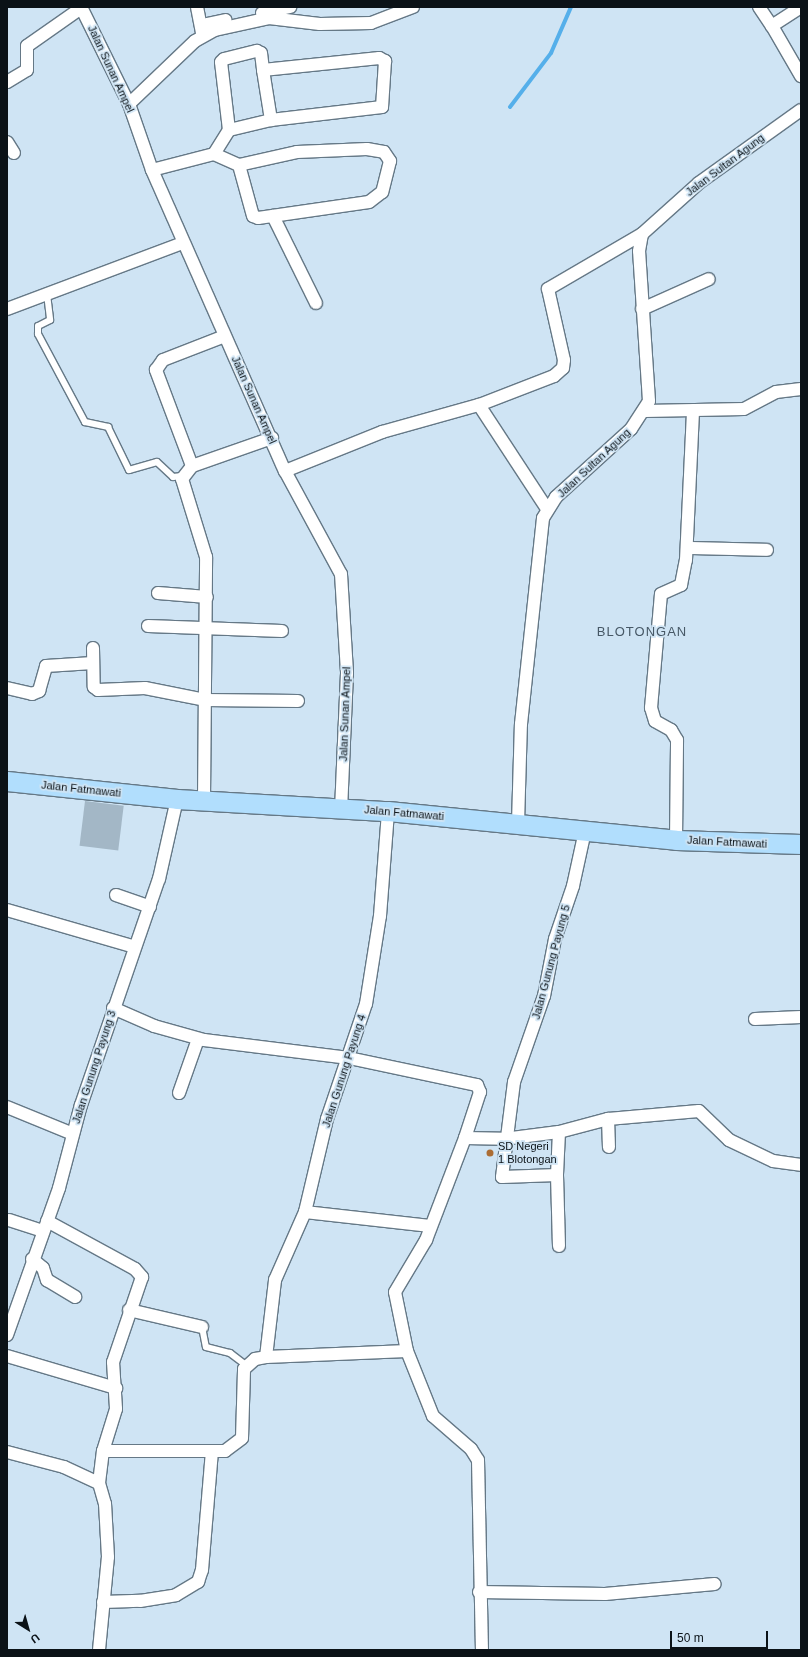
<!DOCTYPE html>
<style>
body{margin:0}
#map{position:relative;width:808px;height:1657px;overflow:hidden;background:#cfe4f4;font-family:Arial,sans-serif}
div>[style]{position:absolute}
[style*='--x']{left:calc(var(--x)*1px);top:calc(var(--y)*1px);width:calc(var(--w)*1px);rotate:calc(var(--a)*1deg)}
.stream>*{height:4px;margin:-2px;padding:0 2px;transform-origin:2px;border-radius:2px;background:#55afea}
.building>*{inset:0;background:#a3b7c6;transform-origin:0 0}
.roads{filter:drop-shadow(1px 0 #657886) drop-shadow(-1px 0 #657886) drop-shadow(0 1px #657886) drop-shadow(0 -1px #657886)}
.service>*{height:6px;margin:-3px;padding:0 3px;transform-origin:3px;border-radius:3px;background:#fff}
.minor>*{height:12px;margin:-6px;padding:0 6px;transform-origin:6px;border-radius:6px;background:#fff}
.primary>*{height:19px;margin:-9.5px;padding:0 9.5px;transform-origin:9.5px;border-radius:9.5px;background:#b1defd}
.dots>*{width:11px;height:11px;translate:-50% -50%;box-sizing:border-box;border:2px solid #cfe4f4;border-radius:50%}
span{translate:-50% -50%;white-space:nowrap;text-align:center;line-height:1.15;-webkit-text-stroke:3.5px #cfe4f4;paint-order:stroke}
.street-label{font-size:11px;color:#0b1217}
.poi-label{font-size:11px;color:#0b1217}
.left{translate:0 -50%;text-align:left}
.quarter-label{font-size:13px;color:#475866;letter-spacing:1px}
.frame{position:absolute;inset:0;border:8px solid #0b1217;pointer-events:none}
.north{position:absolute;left:8px;top:1609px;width:40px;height:40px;-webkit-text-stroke:3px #cfe4f4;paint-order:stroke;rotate:143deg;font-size:11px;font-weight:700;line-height:16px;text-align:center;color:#0b1217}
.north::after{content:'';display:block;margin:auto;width:14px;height:18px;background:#0b1217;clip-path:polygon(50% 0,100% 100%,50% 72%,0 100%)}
.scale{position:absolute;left:670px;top:1631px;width:98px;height:18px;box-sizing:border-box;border:2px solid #0b1217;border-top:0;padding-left:5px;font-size:12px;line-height:14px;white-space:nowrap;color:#0b1217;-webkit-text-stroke:3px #cfe4f4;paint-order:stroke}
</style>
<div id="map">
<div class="stream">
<i style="--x:510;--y:107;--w:68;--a:-52.8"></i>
<i style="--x:551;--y:53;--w:50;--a:-66.5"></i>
</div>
<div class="building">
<i style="left:85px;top:801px;width:39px;height:45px;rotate:7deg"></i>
</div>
<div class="roads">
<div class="service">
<i style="--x:47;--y:294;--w:26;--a:83"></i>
<i style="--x:50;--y:320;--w:13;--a:153"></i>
<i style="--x:38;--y:326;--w:8;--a:90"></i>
<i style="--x:38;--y:334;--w:100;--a:61.9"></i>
<i style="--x:85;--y:422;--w:24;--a:12"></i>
<i style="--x:108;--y:427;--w:48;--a:64"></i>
<i style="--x:129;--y:470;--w:29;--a:-16"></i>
<i style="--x:157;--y:462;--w:22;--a:43"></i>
<i style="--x:173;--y:477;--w:9;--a:-6"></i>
<i style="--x:202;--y:1327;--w:20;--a:79"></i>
<i style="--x:206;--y:1347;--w:25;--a:14"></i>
<i style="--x:230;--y:1353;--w:20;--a:37"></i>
</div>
<div class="minor">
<i style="--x:81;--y:7;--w:108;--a:63.7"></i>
<i style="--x:129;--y:104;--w:70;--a:70.8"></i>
<i style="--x:152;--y:170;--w:329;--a:66.2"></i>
<i style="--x:285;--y:471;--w:117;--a:61.5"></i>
<i style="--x:341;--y:574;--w:99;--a:86.5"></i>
<i style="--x:347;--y:673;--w:135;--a:92.5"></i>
<i style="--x:197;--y:7;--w:26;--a:79"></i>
<i style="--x:759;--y:7;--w:23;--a:56"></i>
<i style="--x:801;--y:7;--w:35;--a:147"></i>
<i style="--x:772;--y:26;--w:58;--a:59.9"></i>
<i style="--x:262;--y:13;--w:29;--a:-12"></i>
<i style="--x:202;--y:25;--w:24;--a:-12"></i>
<i style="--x:263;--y:70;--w:51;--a:80.9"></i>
<i style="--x:7;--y:82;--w:23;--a:-31"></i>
<i style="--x:27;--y:70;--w:24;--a:-90"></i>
<i style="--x:27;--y:46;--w:66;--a:-35.1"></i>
<i style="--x:129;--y:104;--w:91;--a:-43.7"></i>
<i style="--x:195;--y:41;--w:23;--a:-29"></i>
<i style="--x:215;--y:30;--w:55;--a:-12.5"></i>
<i style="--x:269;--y:18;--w:51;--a:6.7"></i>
<i style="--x:320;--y:24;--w:51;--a:-1.1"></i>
<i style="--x:371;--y:23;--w:45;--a:-20.9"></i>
<i style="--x:7;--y:142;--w:13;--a:58"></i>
<i style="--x:214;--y:154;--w:28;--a:-58"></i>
<i style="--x:229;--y:130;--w:68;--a:-96.7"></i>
<i style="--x:221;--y:62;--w:4;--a:-45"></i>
<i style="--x:224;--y:59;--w:34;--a:-14"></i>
<i style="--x:257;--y:51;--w:4;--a:27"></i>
<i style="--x:261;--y:53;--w:17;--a:83"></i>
<i style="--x:263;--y:70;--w:117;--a:-5.9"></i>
<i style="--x:379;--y:58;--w:7;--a:27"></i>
<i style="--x:385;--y:61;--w:46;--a:93.7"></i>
<i style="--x:382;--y:107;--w:112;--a:173.3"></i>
<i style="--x:271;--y:120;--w:43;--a:166.6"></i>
<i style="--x:152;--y:170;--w:64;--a:-14.5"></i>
<i style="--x:214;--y:154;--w:27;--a:24"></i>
<i style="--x:239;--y:165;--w:59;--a:-12.6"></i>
<i style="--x:297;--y:152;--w:70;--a:-2.5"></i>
<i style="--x:367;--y:149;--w:17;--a:10"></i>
<i style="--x:384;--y:152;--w:11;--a:56"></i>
<i style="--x:390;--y:161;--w:32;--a:104"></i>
<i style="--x:382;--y:192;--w:16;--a:142"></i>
<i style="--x:369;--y:202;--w:112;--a:171.8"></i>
<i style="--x:258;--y:218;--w:5;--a:-158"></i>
<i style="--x:253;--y:216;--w:53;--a:-105.4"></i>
<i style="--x:273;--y:216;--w:97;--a:63.7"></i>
<i style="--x:7;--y:309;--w:188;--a:-20.6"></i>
<i style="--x:642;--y:309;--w:73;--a:-24.1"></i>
<i style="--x:479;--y:405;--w:124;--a:56.8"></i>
<i style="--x:645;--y:411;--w:99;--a:-1.2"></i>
<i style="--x:744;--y:409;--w:36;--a:-28"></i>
<i style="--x:776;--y:392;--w:25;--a:-7"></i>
<i style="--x:192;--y:466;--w:85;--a:-19.3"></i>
<i style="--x:285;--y:471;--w:105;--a:-21.9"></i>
<i style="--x:382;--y:432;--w:101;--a:-15.6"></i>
<i style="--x:479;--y:405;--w:80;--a:-21.1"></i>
<i style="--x:554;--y:376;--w:12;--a:-42"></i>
<i style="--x:563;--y:368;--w:8;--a:-83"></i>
<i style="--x:564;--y:360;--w:73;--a:-102.7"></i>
<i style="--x:548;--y:289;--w:109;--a:-30.3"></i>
<i style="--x:687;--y:548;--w:80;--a:1.4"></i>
<i style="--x:158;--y:593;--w:49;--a:4.7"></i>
<i style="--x:148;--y:626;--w:134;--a:2.1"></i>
<i style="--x:93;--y:648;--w:39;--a:89"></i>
<i style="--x:94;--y:687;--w:5;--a:37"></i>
<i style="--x:98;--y:690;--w:47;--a:-2.4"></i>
<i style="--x:145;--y:688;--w:61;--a:11.3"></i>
<i style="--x:205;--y:700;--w:93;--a:0.6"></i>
<i style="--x:7;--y:688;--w:26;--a:13"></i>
<i style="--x:32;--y:694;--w:8;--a:-23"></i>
<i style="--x:39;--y:691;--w:26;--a:-74"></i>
<i style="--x:46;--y:666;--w:47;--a:-3.7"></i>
<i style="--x:204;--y:799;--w:242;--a:-89.5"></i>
<i style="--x:206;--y:557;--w:82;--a:-107.1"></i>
<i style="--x:182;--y:479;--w:16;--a:-52"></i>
<i style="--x:192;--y:466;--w:103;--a:-110.6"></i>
<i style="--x:156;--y:370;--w:12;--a:-55"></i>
<i style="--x:163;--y:360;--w:66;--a:-21.2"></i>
<i style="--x:518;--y:823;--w:99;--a:-88.3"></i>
<i style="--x:521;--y:724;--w:207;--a:-83.9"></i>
<i style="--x:543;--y:518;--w:25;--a:-58"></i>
<i style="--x:556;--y:497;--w:101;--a:-42.2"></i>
<i style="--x:631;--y:429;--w:33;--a:-57"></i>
<i style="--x:649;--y:401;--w:150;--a:-93.8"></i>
<i style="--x:639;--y:251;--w:17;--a:-80"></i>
<i style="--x:642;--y:234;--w:76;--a:-41.8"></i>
<i style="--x:699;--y:183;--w:125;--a:-35.6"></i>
<i style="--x:676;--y:840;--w:100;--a:-89.4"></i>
<i style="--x:677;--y:740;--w:12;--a:-121"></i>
<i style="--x:671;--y:730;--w:18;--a:-151"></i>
<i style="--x:655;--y:721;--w:14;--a:-107"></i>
<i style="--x:651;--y:708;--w:114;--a:-85"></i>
<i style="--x:661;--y:594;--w:22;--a:-24"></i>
<i style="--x:681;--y:585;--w:25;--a:-79"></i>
<i style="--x:686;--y:560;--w:150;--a:-87.3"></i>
<i style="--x:116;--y:895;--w:36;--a:19"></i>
<i style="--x:7;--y:910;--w:133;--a:16.1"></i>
<i style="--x:113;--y:1008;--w:45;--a:23.7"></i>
<i style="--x:154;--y:1026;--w:52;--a:15.6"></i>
<i style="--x:204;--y:1040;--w:146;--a:7.1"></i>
<i style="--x:349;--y:1058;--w:131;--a:11.9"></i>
<i style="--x:477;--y:1085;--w:8;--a:67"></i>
<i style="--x:480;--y:1092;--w:48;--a:108.1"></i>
<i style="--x:465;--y:1138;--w:39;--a:1"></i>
<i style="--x:504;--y:1139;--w:55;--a:-7.3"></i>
<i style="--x:559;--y:1132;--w:51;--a:-14.9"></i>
<i style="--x:608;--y:1119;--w:28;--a:88"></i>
<i style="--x:755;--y:1019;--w:46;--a:-2.5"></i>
<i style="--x:179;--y:1093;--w:57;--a:-70.6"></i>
<i style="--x:7;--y:1107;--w:71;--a:22.2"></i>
<i style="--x:608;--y:1119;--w:91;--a:-5"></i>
<i style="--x:699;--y:1111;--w:42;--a:44"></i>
<i style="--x:729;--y:1140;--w:49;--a:25.5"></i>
<i style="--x:773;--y:1161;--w:28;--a:8"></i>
<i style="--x:559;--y:1132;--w:43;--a:92.7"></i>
<i style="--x:557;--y:1175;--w:55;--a:177.9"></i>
<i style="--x:502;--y:1177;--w:96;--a:-82.8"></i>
<i style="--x:514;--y:1082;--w:91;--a:-70.8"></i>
<i style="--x:544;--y:996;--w:58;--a:-79.1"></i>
<i style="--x:555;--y:939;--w:56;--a:-71.2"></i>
<i style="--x:573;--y:886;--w:56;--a:-77.7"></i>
<i style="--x:557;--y:1175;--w:71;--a:88.4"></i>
<i style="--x:305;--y:1212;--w:126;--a:6.4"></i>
<i style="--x:9;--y:1220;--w:36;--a:18"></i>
<i style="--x:47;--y:1221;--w:100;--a:28.6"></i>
<i style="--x:135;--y:1269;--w:11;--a:49"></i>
<i style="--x:142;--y:1277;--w:90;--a:108.8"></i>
<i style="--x:113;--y:1362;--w:47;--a:86.3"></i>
<i style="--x:116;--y:1409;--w:44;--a:107.2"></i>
<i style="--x:32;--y:1259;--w:14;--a:39"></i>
<i style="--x:43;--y:1268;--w:13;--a:72"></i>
<i style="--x:47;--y:1280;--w:33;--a:31"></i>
<i style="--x:129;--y:1310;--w:75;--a:13.1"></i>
<i style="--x:7;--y:1335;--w:156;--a:-70.5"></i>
<i style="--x:59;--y:1188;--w:86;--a:-75.2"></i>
<i style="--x:81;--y:1105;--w:239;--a:-71"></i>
<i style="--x:159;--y:879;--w:82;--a:-77.3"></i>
<i style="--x:407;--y:1351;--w:70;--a:68.2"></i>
<i style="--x:433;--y:1416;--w:50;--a:41"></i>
<i style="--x:471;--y:1449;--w:13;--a:58"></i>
<i style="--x:478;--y:1460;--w:190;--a:88.8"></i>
<i style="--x:7;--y:1356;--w:114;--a:16.4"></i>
<i style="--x:266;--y:1357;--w:141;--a:-2.4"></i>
<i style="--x:407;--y:1351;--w:60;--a:-101.5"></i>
<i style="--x:395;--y:1292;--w:61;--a:-59.2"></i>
<i style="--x:426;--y:1240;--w:109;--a:-69.1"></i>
<i style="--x:7;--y:1452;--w:59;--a:14.7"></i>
<i style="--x:64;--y:1467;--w:38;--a:25"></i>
<i style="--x:99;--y:1483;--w:32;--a:-83"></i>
<i style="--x:103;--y:1451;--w:122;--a:0"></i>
<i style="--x:225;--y:1451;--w:21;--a:-37"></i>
<i style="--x:242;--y:1438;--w:69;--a:-88.3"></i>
<i style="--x:244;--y:1369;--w:15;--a:-42"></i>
<i style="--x:255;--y:1359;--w:11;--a:-10"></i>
<i style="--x:266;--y:1357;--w:78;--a:-83.3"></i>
<i style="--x:275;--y:1280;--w:74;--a:-66.2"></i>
<i style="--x:305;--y:1212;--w:96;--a:-76.7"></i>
<i style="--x:327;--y:1119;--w:121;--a:-71.3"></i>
<i style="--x:366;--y:1004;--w:89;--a:-81"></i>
<i style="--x:380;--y:916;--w:105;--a:-85.6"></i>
<i style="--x:479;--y:1592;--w:126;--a:0.9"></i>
<i style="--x:605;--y:1594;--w:110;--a:-5.2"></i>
<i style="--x:103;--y:1602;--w:37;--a:-2"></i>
<i style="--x:140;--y:1601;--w:36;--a:-9"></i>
<i style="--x:176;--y:1595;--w:26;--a:-31"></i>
<i style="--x:198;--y:1582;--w:13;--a:-72"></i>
<i style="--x:202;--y:1570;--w:118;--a:-85.2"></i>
<i style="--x:99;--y:1650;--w:93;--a:-84.5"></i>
<i style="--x:108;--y:1557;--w:53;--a:-93.2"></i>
<i style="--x:105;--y:1504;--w:22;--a:-106"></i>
</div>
<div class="primary">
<i style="--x:7;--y:781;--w:171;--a:6"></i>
<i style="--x:177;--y:799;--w:211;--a:3.3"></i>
<i style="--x:388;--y:811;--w:289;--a:5.7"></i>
<i style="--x:676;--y:840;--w:125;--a:1.8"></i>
</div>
</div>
<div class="dots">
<i style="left:490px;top:1153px;background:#ac6d34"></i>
</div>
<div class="street-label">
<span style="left:111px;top:69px;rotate:65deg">Jalan Sunan Ampel</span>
<span style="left:725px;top:165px;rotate:-37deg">Jalan Sultan Agung</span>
<span style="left:254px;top:400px;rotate:66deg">Jalan Sunan Ampel</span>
<span style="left:594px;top:463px;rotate:-43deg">Jalan Sultan Agung</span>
<span style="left:345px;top:714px;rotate:-88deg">Jalan Sunan Ampel</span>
<span style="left:81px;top:789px;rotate:6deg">Jalan Fatmawati</span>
<span style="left:404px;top:813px;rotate:5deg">Jalan Fatmawati</span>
<span style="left:727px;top:842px;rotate:3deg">Jalan Fatmawati</span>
<span style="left:551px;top:962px;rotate:-75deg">Jalan Gunung Payung 5</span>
<span style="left:94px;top:1067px;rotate:-72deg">Jalan Gunung Payung 3</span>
<span style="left:344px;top:1071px;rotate:-72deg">Jalan Gunung Payung 4</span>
</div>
<div class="poi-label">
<span class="left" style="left:498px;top:1153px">SD Negeri<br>1 Blotongan</span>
</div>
<div class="quarter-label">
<span style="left:642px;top:632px">BLOTONGAN</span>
</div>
<div class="frame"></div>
<div class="north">U</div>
<div class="scale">50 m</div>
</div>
